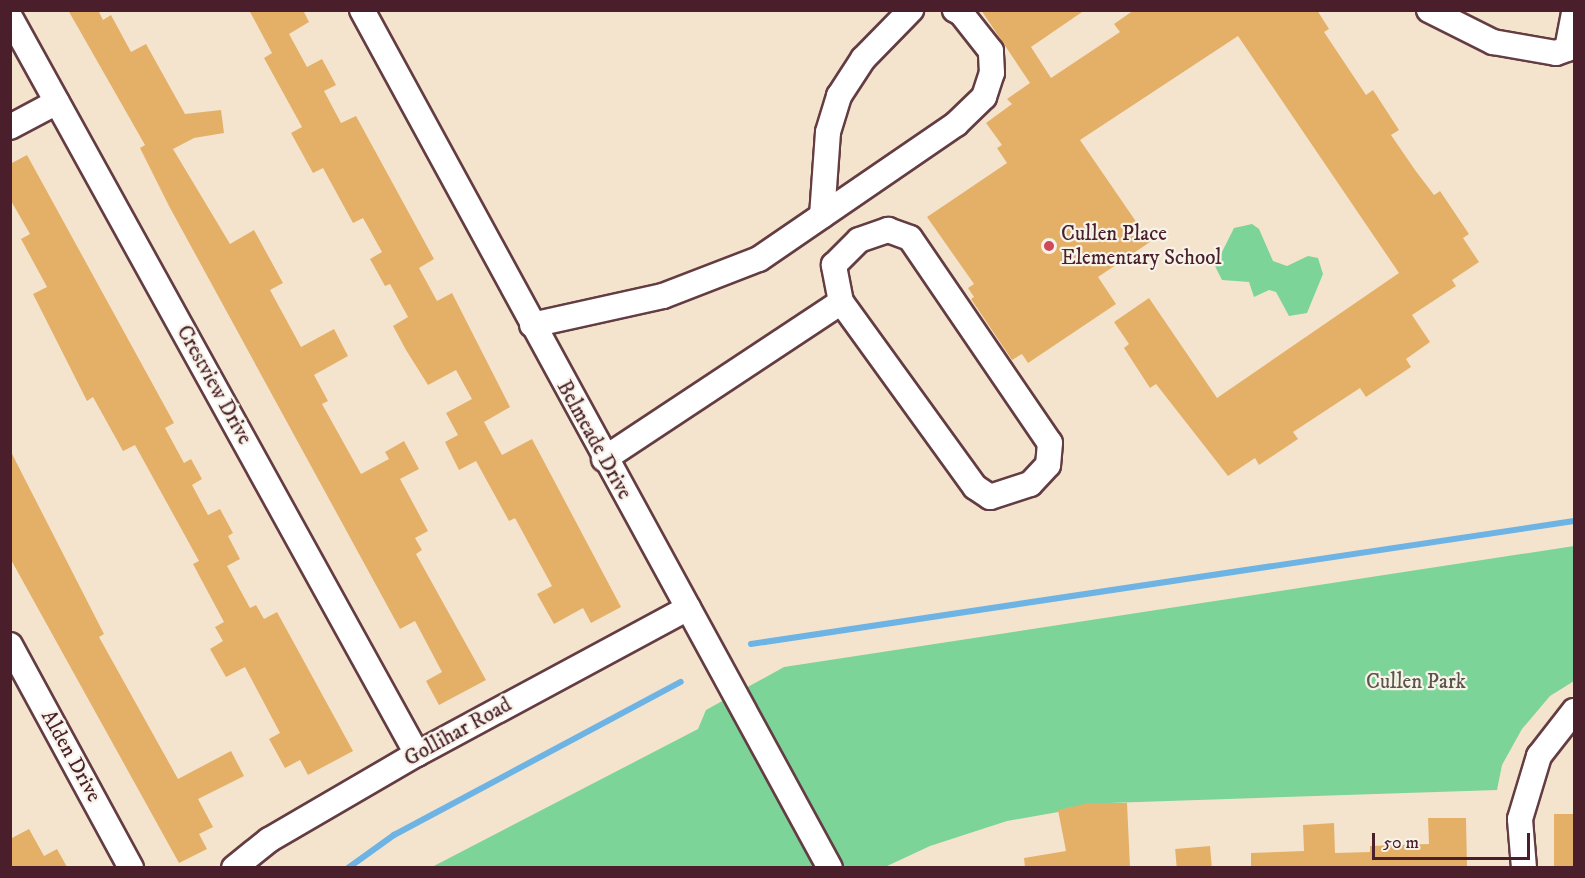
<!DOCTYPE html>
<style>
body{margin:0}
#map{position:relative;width:1585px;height:878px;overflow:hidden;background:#f5e4cd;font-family:"IM FELL DW Pica",serif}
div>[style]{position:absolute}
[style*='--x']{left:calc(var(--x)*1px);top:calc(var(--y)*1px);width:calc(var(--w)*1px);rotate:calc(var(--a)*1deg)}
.green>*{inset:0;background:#7cd499}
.stream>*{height:6px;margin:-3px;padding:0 3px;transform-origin:3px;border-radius:3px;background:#6db3e4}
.building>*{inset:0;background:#e4b068;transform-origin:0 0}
.roads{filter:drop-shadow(2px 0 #643d43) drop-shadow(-2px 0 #643d43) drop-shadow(0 2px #643d43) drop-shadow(0 -2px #643d43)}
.minor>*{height:24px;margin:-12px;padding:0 12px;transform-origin:12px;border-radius:12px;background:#fff}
.dots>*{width:16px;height:16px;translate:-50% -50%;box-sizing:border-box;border:3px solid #f7f3e8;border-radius:50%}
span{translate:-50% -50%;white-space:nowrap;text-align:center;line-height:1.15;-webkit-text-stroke:4.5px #f7f3e8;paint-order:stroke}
.poi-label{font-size:21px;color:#4a1f2b}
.left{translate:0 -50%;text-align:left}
.street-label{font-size:21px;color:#4a1f2b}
.park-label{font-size:21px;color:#59554c}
.frame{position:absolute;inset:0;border:12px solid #4a1f2b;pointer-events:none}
.scale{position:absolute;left:1372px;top:833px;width:158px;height:27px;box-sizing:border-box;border:3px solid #4a1f2b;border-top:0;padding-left:8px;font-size:18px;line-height:21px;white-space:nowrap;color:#4a1f2b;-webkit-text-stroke:4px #f7f3e8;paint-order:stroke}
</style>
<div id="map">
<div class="green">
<i style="clip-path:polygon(1252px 224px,1259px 229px,1273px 261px,1287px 266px,1308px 256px,1318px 258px,1323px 274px,1307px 313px,1289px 316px,1276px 292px,1269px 290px,1254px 297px,1249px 282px,1222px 280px,1215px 266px,1234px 228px)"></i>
<i style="clip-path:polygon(1574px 546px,1574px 681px,1550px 696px,1522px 729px,1502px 765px,1497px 790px,1109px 803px,1007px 821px,930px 846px,885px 867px,430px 868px,698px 729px,706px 710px,784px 667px)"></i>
</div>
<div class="stream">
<i style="--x:751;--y:644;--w:832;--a:-8.5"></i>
<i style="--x:348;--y:868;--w:57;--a:-35.7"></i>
<i style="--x:394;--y:835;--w:325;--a:-28.1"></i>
</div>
<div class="building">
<i style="clip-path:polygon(68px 10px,98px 10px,103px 20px,111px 15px,131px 52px,146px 44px,185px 114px,221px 110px,224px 133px,194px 138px,173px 149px,230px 244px,254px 230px,283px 283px,270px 290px,301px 347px,334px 329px,348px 356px,314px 375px,328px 401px,322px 404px,361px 474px,389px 459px,385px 452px,404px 441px,419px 469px,400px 479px,428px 531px,415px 538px,422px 550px,416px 554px,486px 680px,439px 705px,426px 681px,442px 672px,415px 621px,400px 629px,169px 206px,140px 148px,145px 145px)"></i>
<i style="clip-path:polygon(249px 10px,303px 10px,309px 22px,289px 34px,307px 67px,322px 59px,336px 85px,324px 91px,341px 123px,356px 116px,434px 259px,419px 268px,437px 301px,452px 293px,510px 407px,484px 422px,502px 455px,532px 439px,621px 607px,591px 623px,583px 608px,554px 624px,537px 594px,552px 586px,515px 518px,509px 521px,476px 461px,459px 470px,445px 442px,458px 435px,446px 413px,472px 399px,456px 370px,428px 385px,406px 350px,393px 326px,408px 317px,390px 284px,385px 286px,370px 259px,382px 252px,363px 218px,353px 223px,323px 168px,313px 173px,291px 133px,302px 127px,264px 58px,272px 53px)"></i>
<i style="clip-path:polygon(981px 10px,1085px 10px,1031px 47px,1051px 78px,1120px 32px,1114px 24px,1134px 10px,1317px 10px,1329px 29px,1324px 32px,1366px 95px,1373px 90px,1399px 130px,1391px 135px,1415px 170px,1434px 195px,1440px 191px,1469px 234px,1463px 238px,1479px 262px,1452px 280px,1456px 286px,1412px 315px,1430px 342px,1406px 359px,1411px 367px,1366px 397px,1360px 388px,1293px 432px,1298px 439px,1259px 465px,1255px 458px,1228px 476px,1156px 384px,1150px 388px,1124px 348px,1129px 344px,1114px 322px,1149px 298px,1217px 398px,1399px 273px,1238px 36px,1080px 140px,1150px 242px,1098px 277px,1116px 304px,1028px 363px,1022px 354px,1012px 360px,971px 299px,974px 297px,968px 288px,974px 284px,927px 217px,1007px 163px,997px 148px,1002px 145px,986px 123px,1012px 104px,1007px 99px,1030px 83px)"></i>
<i style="clip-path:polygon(27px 155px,174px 423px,165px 428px,184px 463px,191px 459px,202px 479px,192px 485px,208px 515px,220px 509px,233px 533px,228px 536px,240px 559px,227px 566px,250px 608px,256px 605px,264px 619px,277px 612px,353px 751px,308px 775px,300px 760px,285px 768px,269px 739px,280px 733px,245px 667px,226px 677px,210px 649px,223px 641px,215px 627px,224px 622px,193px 564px,199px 561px,135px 445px,123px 451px,93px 397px,87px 401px,33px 294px,47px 287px,21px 239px,30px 234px,10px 199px,10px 164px)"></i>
<i style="clip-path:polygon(10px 450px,104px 634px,99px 637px,178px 779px,231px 751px,244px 776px,198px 799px,213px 827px,199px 834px,207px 849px,179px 863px,10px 558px)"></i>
<i style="clip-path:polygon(1089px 803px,1127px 803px,1130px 867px,1025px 867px,1024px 858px,1066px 851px,1058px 810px)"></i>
<i style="left:1554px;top:814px;width:21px;height:53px"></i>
<i style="clip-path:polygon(1428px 818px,1466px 818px,1467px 867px,1251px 867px,1251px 853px,1304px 851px,1303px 825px,1334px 823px,1335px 853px,1370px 852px,1370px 846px,1429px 844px)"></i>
<i style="clip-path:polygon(29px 829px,44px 856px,57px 849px,67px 867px,10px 867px,10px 839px)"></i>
<i style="left:1210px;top:846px;width:21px;height:35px;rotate:85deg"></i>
</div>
<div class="roads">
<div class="minor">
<i style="--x:362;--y:10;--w:977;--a:61.39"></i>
<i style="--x:1429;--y:10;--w:72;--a:26.6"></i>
<i style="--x:1493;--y:42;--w:64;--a:9.9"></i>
<i style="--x:1556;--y:53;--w:12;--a:-20"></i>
<i style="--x:1567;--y:49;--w:36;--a:-79"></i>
<i style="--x:10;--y:17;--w:842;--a:61.09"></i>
<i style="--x:10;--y:127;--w:53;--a:-28"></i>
<i style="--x:822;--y:216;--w:84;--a:-85.9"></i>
<i style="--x:828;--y:132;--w:38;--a:-73"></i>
<i style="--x:839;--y:96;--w:44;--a:-57"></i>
<i style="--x:863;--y:59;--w:69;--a:-45.6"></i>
<i style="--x:888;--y:230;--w:23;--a:20"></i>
<i style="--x:910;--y:238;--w:248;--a:55.7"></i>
<i style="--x:1050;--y:443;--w:22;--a:95"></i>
<i style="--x:1048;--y:465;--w:26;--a:133"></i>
<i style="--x:1030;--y:484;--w:42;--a:162"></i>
<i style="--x:990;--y:497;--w:18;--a:-146"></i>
<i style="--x:975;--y:487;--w:228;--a:-125.9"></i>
<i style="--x:841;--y:302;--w:38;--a:-101"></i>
<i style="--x:834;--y:265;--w:35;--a:-45"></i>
<i style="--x:859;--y:240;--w:31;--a:-19"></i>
<i style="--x:532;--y:325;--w:134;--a:-12.5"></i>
<i style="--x:663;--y:296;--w:103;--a:-21.1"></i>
<i style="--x:759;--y:259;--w:239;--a:-34.4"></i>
<i style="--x:956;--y:124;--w:39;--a:-44"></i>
<i style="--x:984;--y:97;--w:25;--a:-72"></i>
<i style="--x:992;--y:73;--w:22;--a:-93"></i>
<i style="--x:991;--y:51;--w:48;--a:-128.3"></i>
<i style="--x:961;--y:13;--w:7;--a:-153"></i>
<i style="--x:604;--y:459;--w:284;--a:-33.5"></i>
<i style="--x:10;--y:645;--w:254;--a:61.5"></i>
<i style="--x:234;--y:868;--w:45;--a:-38.7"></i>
<i style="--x:269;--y:840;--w:171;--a:-30.2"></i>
<i style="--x:417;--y:754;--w:308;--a:-28.3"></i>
<i style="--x:1524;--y:868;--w:49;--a:-94.7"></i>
<i style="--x:1520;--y:819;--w:66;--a:-73.2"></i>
<i style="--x:1539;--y:756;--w:57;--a:-52.1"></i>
</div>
</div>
<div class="dots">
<i style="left:1049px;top:246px;background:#d1495b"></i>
</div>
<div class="poi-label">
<span class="left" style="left:1061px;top:246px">Cullen Place<br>Elementary School</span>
</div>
<div class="street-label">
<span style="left:214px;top:385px;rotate:61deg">Crestview Drive</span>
<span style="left:594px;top:440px;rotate:61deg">Belmeade Drive</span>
<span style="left:458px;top:732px;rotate:-29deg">Gollihar Road</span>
<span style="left:71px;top:756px;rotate:61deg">Alden Drive</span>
</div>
<div class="park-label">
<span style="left:1416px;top:682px">Cullen Park</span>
</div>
<div class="frame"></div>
<div class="scale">50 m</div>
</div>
